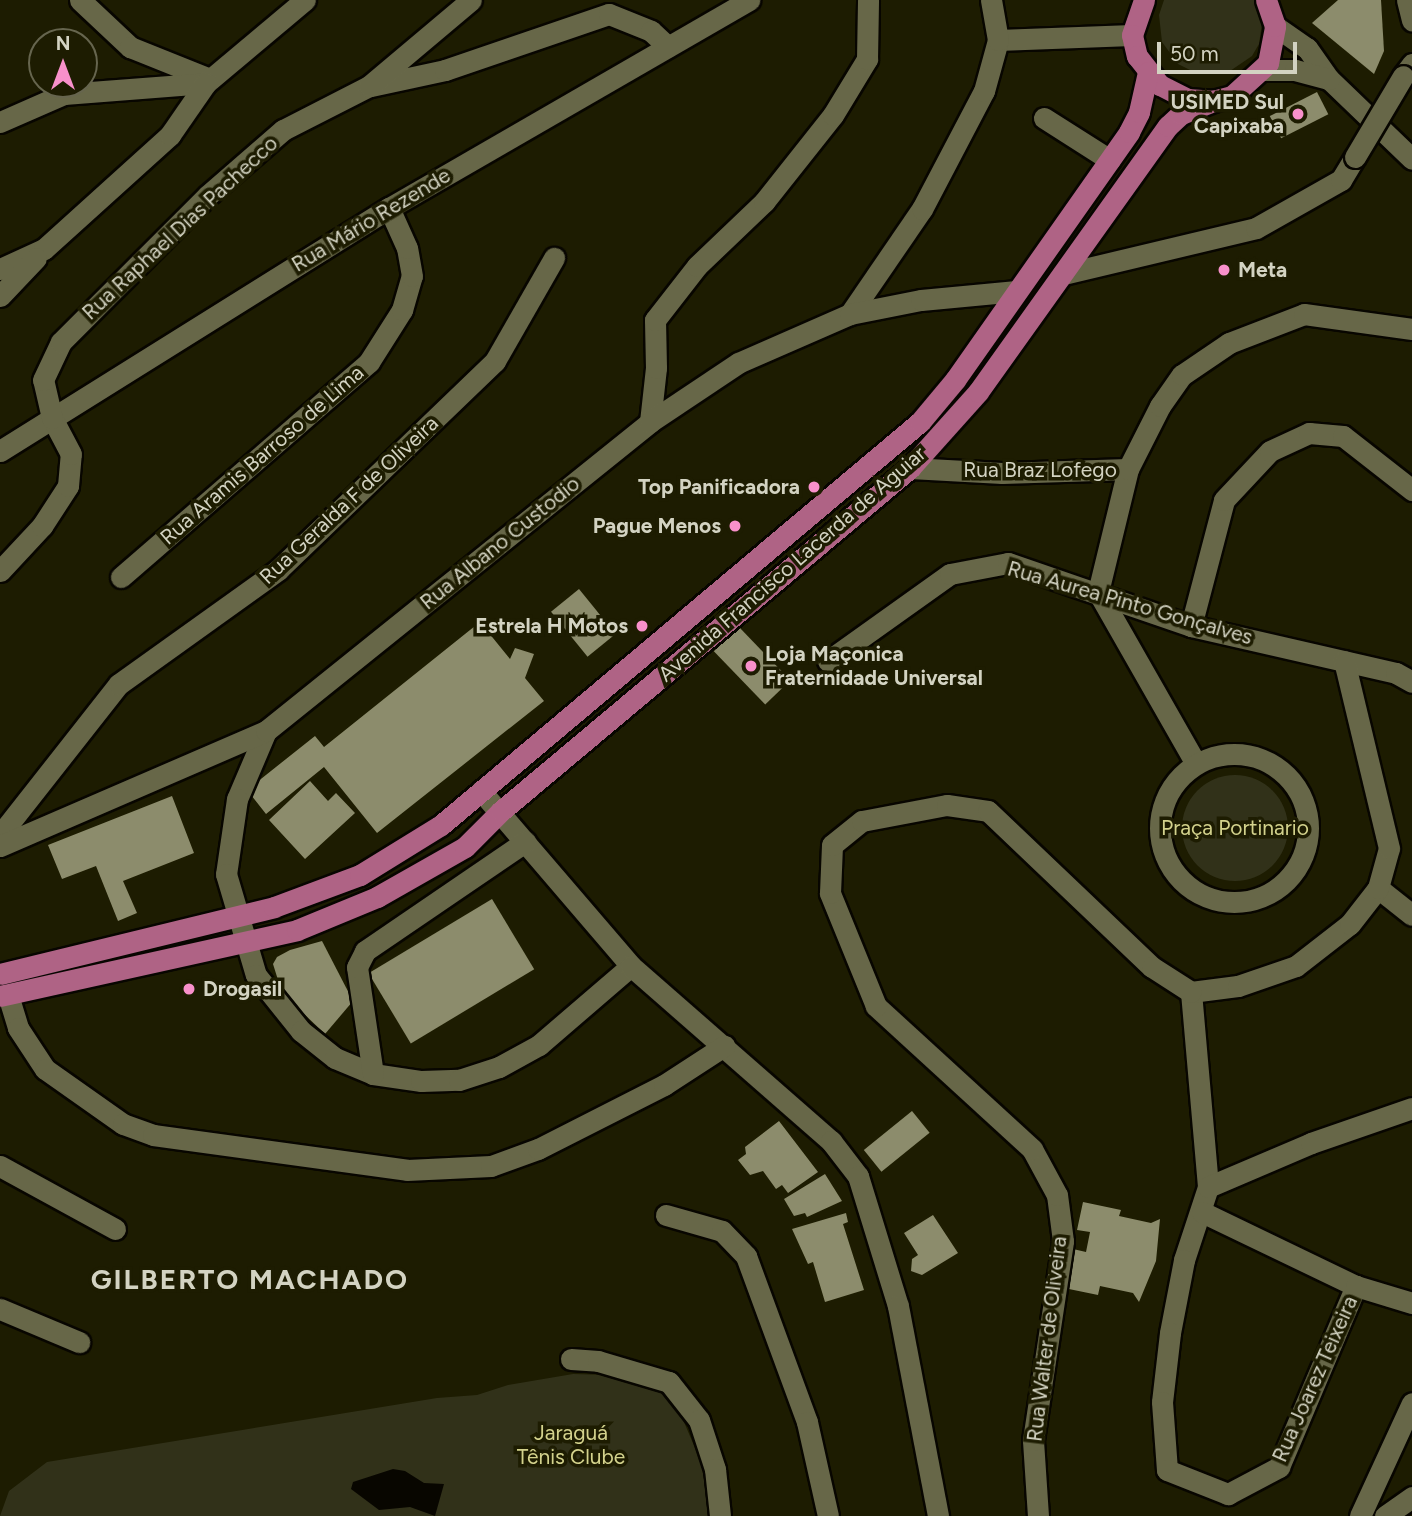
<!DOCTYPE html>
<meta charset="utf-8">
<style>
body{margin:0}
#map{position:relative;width:1412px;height:1516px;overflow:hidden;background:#1d1c01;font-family:Figtree,sans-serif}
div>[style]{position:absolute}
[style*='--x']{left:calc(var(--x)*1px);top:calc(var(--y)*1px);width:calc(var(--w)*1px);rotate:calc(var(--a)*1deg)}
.green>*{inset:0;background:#313119}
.round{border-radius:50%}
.water>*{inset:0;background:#080600}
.building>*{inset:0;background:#8c8c6c;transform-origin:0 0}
.roads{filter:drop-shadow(2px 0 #080600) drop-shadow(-2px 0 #080600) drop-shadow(0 2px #080600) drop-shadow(0 -2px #080600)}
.minor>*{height:21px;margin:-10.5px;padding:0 10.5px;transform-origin:10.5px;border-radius:10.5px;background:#676748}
.minor>.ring{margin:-10.5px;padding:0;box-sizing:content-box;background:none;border:21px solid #676748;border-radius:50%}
.major>*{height:21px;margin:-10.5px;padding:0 10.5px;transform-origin:10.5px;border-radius:10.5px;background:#af6385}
.bridges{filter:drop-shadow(2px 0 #080600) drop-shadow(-2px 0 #080600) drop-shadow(0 2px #080600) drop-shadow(0 -2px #080600)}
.minor-bridge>*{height:21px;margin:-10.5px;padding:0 10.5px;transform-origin:10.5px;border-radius:10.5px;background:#676748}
.dots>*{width:19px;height:19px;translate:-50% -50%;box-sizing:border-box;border:4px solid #1d1c01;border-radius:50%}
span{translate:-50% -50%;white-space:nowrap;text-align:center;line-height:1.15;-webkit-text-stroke:7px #1d1c01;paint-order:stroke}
.poi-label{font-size:21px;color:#d3d3c2;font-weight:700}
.right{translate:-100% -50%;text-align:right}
.left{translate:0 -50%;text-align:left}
.street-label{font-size:21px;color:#d3d3c2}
.park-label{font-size:21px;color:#d3d28c}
.district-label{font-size:28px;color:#d3d3c2;font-weight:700;letter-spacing:2px}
.north{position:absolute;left:28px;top:28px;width:70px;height:70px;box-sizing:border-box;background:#1d1c01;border:2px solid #66654e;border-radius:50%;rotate:0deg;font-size:19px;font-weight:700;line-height:28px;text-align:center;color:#d3d3c2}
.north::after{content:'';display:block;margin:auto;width:24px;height:32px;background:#f890cb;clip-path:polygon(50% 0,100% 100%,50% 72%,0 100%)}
.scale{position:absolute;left:1157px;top:42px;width:140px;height:32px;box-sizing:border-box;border:4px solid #d3d3c2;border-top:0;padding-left:9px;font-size:21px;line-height:24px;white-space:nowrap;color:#d3d3c2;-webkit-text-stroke:5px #1d1c01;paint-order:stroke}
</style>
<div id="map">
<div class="green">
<i style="clip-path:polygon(1164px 0,1257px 0,1263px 17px,1259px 44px,1252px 56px,1230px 71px,1203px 74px,1190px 70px,1178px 64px,1162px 42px,1159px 15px)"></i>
<i class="round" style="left:1182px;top:775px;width:106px;height:106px"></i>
<i style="clip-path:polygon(573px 1374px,610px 1375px,664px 1394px,681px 1415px,701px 1462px,710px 1516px,0 1516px,9px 1491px,47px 1462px,437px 1398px,477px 1395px,508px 1385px)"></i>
</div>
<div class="water">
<i style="clip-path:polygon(393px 1469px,405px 1471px,424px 1483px,444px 1484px,435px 1516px,410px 1507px,379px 1510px,351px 1489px,353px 1482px)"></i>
</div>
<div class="building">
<i style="clip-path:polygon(1338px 0,1381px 0,1384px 51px,1374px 74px,1312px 23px)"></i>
<i style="left:1317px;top:92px;width:25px;height:53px;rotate:63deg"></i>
<i style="left:579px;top:589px;width:58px;height:36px;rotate:51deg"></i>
<i style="clip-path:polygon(480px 622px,510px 659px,515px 648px,534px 654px,525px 678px,544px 701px,377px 833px,324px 767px,266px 814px,247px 790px,315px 736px,324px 747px)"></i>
<i style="left:739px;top:627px;width:74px;height:35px;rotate:46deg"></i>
<i style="clip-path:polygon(310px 781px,328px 801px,336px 793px,355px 813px,305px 859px,269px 820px)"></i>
<i style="clip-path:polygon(172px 796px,194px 853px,123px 881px,137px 913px,118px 921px,96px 866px,62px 879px,48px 845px)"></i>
<i style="left:492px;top:899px;width:82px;height:144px;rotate:59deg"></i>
<i style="clip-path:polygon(322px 941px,353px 1001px,325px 1034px,282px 993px,273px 964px,277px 957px,290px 950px)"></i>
<i style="left:912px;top:1111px;width:28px;height:62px;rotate:51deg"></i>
<i style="clip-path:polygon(779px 1121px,818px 1172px,788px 1193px,782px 1185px,776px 1189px,763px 1171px,750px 1175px,738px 1160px,746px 1154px,745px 1147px)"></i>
<i style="clip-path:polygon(825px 1174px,842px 1201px,807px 1217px,805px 1213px,794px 1216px,784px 1199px)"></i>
<i style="clip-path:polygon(1083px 1202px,1121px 1210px,1119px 1216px,1151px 1223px,1160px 1219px,1156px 1261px,1139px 1302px,1133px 1293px,1100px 1286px,1098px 1295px,1064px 1288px,1073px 1249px,1086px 1252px,1090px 1232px,1077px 1230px)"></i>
<i style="clip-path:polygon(846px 1213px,848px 1222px,843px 1224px,864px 1290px,825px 1302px,813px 1262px,808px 1264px,792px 1229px)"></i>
<i style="clip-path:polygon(933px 1215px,958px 1253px,922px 1275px,911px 1271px,912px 1259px,918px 1255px,904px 1233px)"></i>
</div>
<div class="roads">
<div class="minor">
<i style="--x:80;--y:0;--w:69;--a:43.2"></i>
<i style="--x:130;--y:47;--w:86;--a:21.8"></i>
<i style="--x:1407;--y:0;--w:21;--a:76"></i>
<i style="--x:1275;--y:26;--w:39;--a:35"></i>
<i style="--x:1307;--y:48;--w:38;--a:55"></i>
<i style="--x:1329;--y:79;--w:115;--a:43.9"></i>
<i style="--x:998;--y:40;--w:134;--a:-2.1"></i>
<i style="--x:1262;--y:70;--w:33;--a:0"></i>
<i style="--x:1295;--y:70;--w:35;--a:15"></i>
<i style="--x:1403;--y:76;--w:15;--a:-53"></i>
<i style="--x:371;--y:86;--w:76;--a:-12.2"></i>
<i style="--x:445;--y:70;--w:173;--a:-18.9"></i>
<i style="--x:609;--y:14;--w:45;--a:22"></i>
<i style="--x:651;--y:31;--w:23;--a:43"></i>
<i style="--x:1044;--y:118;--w:78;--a:32.5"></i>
<i style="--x:0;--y:122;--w:70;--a:-23.6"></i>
<i style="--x:64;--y:94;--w:142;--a:-4.4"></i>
<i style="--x:206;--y:83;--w:129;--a:-40"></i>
<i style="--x:0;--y:269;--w:48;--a:-24.4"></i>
<i style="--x:44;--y:249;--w:170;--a:-42.1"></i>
<i style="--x:170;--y:135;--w:63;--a:-55.3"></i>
<i style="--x:1063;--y:274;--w:198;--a:-13.4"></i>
<i style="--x:1256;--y:228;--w:98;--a:-29.5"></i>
<i style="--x:1341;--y:180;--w:27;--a:-59"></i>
<i style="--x:0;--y:296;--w:52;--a:-46.5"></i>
<i style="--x:850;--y:314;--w:127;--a:-55.6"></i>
<i style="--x:922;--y:209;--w:133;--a:-62.3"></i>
<i style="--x:984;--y:91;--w:53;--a:-74.6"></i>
<i style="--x:998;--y:40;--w:41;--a:-99.9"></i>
<i style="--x:650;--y:422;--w:54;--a:-83.7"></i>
<i style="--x:656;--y:368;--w:48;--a:-91.2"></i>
<i style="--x:655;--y:320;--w:68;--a:-52.1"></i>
<i style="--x:697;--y:266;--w:93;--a:-43.7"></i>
<i style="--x:764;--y:202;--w:111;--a:-51.6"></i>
<i style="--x:833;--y:115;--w:66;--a:-58.7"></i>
<i style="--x:867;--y:59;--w:59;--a:-89"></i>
<i style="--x:0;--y:451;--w:459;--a:-32"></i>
<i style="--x:389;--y:208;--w:416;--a:-30"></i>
<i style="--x:910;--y:468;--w:92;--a:3.1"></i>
<i style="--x:1002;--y:473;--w:126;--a:-1.8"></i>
<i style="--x:1128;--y:469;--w:127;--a:103.7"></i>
<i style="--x:1098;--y:592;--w:198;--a:60.3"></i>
<i style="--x:1128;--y:469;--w:71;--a:-63.1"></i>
<i style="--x:1160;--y:406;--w:38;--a:-55"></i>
<i style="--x:1182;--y:375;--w:57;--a:-34.2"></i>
<i style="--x:1229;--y:343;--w:80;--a:-21.1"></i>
<i style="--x:1304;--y:314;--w:109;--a:7.9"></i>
<i style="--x:0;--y:571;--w:62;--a:-47"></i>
<i style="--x:42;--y:526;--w:48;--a:-57"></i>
<i style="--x:68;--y:486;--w:32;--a:-85"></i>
<i style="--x:71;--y:454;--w:41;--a:-117.8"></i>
<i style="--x:52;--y:418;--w:39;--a:-103"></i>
<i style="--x:43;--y:380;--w:42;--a:-64.7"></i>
<i style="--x:61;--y:342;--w:206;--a:-45"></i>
<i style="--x:207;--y:196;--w:101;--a:-41"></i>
<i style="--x:283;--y:130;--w:97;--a:-27.1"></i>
<i style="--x:369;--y:86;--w:133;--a:-40.1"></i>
<i style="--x:121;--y:577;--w:328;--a:-40.9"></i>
<i style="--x:369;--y:362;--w:62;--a:-57.6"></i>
<i style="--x:402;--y:310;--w:35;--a:-74"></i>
<i style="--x:412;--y:276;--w:28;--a:-100"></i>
<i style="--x:407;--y:248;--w:44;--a:-114.2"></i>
<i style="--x:1191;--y:626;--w:130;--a:-75.3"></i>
<i style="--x:1224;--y:500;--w:67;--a:-46.8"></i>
<i style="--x:1270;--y:451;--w:43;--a:-24.8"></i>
<i style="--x:1309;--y:433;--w:34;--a:5"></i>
<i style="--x:1343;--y:436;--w:88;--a:38"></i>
<i style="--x:828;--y:661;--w:150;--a:-35.5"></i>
<i style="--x:950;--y:574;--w:59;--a:-10.7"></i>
<i style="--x:1008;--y:563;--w:194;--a:19"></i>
<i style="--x:1191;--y:626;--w:210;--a:12.9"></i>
<i style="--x:1396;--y:673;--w:18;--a:29"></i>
<i style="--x:266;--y:731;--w:74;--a:113.1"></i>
<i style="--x:237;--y:799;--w:76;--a:98.3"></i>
<i style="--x:226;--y:874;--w:105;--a:73.5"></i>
<i style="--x:256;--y:975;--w:72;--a:51.2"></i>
<i style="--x:301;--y:1031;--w:43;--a:38.5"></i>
<i style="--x:335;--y:1058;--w:41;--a:22.8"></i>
<i style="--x:373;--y:1074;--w:49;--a:8.3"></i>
<i style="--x:421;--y:1081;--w:38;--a:-2"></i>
<i style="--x:459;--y:1080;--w:42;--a:-18"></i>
<i style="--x:499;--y:1067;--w:46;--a:-28.8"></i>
<i style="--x:539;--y:1045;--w:121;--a:-40.7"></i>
<i class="ring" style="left:1160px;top:754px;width:127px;height:127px"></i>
<i style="--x:481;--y:791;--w:230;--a:49.4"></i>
<i style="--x:631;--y:966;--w:266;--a:41.2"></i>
<i style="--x:831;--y:1141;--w:44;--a:52.4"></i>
<i style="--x:858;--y:1176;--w:136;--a:72.9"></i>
<i style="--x:898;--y:1306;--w:214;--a:79.2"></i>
<i style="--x:0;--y:835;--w:192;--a:-51.8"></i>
<i style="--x:119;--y:684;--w:196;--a:-35.6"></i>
<i style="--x:278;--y:570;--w:301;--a:-43.9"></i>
<i style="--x:495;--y:361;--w:119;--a:-60.2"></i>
<i style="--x:0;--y:846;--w:290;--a:-23.4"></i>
<i style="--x:266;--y:731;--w:493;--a:-38.8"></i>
<i style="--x:650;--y:422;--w:106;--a:-33.8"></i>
<i style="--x:738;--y:363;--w:122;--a:-23.6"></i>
<i style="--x:850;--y:314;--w:72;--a:-11.2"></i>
<i style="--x:921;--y:300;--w:96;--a:-5.4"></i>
<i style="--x:1378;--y:888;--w:43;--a:38.5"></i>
<i style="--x:1191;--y:992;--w:196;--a:85"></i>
<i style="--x:1208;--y:1187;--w:77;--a:108.2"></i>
<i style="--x:1184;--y:1260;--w:74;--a:100.9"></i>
<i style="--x:1170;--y:1333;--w:69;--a:96.6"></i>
<i style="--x:1162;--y:1402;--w:68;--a:85.8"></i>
<i style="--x:1167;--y:1470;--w:66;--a:21.5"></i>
<i style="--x:1228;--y:1494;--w:58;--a:-27.9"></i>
<i style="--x:1279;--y:1467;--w:197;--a:-67"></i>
<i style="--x:1191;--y:992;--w:47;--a:-7.3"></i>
<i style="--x:1238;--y:986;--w:61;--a:-19"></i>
<i style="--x:1296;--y:966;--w:68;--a:-37.9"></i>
<i style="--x:1350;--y:924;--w:46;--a:-52.1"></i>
<i style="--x:1378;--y:888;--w:41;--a:-74.6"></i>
<i style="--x:1389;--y:848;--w:192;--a:-103.5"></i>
<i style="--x:8;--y:995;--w:34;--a:73"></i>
<i style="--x:18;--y:1028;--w:49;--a:56.6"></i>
<i style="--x:45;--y:1069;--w:95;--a:35.2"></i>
<i style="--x:123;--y:1124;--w:32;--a:20"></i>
<i style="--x:153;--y:1135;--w:256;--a:7.8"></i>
<i style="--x:407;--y:1170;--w:84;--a:-2.7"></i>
<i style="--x:491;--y:1166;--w:50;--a:-19.9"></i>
<i style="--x:538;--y:1149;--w:141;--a:-26.9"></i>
<i style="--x:664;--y:1085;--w:72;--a:-33"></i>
<i style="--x:373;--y:1074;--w:108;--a:-98.5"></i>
<i style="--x:357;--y:967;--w:18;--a:-63"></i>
<i style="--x:365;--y:951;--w:194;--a:-34.3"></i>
<i style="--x:0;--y:1166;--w:131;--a:28.7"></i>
<i style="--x:1208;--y:1187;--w:112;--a:-23.1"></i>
<i style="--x:1311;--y:1143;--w:107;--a:-19.1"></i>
<i style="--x:1202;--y:1212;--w:171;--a:25.7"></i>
<i style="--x:1356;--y:1286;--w:59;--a:16.9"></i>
<i style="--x:666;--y:1215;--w:58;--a:15.9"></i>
<i style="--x:722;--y:1231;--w:35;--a:46"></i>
<i style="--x:746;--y:1256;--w:177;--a:69.8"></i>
<i style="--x:807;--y:1422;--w:96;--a:77.4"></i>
<i style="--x:0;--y:1309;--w:86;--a:22.7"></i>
<i style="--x:571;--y:1359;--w:27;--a:4"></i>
<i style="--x:598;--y:1361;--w:74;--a:16.5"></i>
<i style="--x:669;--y:1382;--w:48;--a:51.7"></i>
<i style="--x:699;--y:1420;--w:52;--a:71.9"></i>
<i style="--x:715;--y:1469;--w:47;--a:83.9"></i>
<i style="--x:1038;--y:1516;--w:76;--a:-93.8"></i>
<i style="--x:1033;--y:1440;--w:201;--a:-81.4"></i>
<i style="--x:1063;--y:1241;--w:46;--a:-97.4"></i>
<i style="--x:1057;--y:1195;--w:52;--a:-118.5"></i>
<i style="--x:1032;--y:1149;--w:212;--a:-137.5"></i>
<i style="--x:876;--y:1006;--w:122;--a:-112.2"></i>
<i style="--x:830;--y:893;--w:48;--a:-87.6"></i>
<i style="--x:832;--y:845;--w:38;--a:-39"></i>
<i style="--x:862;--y:821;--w:86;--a:-10.7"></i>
<i style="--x:947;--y:805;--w:41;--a:8.3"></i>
<i style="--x:988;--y:811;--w:226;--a:43.6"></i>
<i style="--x:1152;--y:967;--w:46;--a:32.7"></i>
<i style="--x:1360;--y:1516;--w:124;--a:-65.3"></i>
<i style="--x:1385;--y:1516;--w:33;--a:-35"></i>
</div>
<div class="major">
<i style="--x:1144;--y:0;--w:37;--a:109"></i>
<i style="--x:1132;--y:35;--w:22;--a:77"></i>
<i style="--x:1137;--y:56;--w:37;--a:52"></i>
<i style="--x:1160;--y:85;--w:30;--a:27"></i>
<i style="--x:1187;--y:99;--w:26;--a:4"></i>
<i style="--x:1213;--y:101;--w:20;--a:-15"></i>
<i style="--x:1232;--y:96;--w:49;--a:-42.5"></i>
<i style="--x:1268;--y:63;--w:38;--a:-79"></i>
<i style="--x:1275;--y:26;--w:28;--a:-109"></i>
<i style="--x:0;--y:974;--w:282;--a:-13.7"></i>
<i style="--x:274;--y:907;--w:92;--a:-20.4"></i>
<i style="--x:360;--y:875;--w:95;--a:-31.7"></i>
<i style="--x:441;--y:825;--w:626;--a:-40.08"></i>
<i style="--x:920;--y:422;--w:55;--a:-50.2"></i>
<i style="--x:955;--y:380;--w:303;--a:-54.9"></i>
<i style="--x:1129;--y:132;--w:22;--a:-63"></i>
<i style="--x:1139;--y:112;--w:41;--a:-77.3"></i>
<i style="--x:0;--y:996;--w:304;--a:-12.5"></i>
<i style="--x:297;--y:930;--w:87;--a:-22.4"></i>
<i style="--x:377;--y:897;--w:101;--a:-29.6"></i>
<i style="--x:465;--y:847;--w:51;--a:-45"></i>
<i style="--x:501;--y:811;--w:534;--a:-39.98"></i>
<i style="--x:910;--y:468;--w:102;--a:-48.2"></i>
<i style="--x:978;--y:392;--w:327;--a:-54.5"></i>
<i style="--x:1168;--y:126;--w:18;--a:-43"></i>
<i style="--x:1181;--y:114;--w:35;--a:-22"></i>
</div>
</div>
<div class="bridges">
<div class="minor-bridge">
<i style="--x:1355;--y:157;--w:94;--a:-59.3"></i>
</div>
</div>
<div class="dots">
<i style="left:1298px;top:114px;background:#f890cb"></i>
<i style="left:1224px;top:270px;background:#f890cb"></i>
<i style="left:814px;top:487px;background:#f890cb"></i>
<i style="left:735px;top:526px;background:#f890cb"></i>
<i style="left:642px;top:626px;background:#f890cb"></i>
<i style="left:751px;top:666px;background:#f890cb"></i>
<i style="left:189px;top:989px;background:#f890cb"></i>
</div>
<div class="poi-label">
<span class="right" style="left:1284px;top:114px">USIMED Sul<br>Capixaba</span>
<span class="left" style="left:1238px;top:270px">Meta</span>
<span class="right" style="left:800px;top:487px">Top Panificadora</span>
<span class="right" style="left:721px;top:526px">Pague Menos</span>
<span class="right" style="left:628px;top:626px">Estrela H Motos</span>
<span class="left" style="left:765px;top:666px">Loja Maçonica<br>Fraternidade Universal</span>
<span class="left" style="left:203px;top:989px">Drogasil</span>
</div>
<div class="street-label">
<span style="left:371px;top:220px;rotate:-31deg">Rua Mário Rezende</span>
<span style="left:180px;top:228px;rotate:-43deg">Rua Raphael Dias Pachecco</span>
<span style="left:262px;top:455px;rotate:-41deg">Rua Aramis Barroso de Lima</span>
<span style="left:1040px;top:470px">Rua Braz Lofego</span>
<span style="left:349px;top:500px;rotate:-43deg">Rua Geralda F de Oliveira</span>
<span style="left:500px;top:543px;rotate:-39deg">Rua Albano Custodio</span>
<span style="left:792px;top:564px;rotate:-41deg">Avenida Francisco Lacerda de Aguiar</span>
<span style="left:1130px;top:603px;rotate:16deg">Rua Aurea Pinto Gonçalves</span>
<span style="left:1047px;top:1339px;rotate:-83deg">Rua Walter de Oliveira</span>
<span style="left:1315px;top:1379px;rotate:-66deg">Rua Joarez Teixeira</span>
</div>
<div class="park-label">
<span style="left:1235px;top:828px">Praça Portinario</span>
<span style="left:571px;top:1445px">Jaraguá<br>Tênis Clube</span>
</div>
<div class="district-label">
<span style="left:250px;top:1279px">GILBERTO MACHADO</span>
</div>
<div class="north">N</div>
<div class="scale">50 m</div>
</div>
